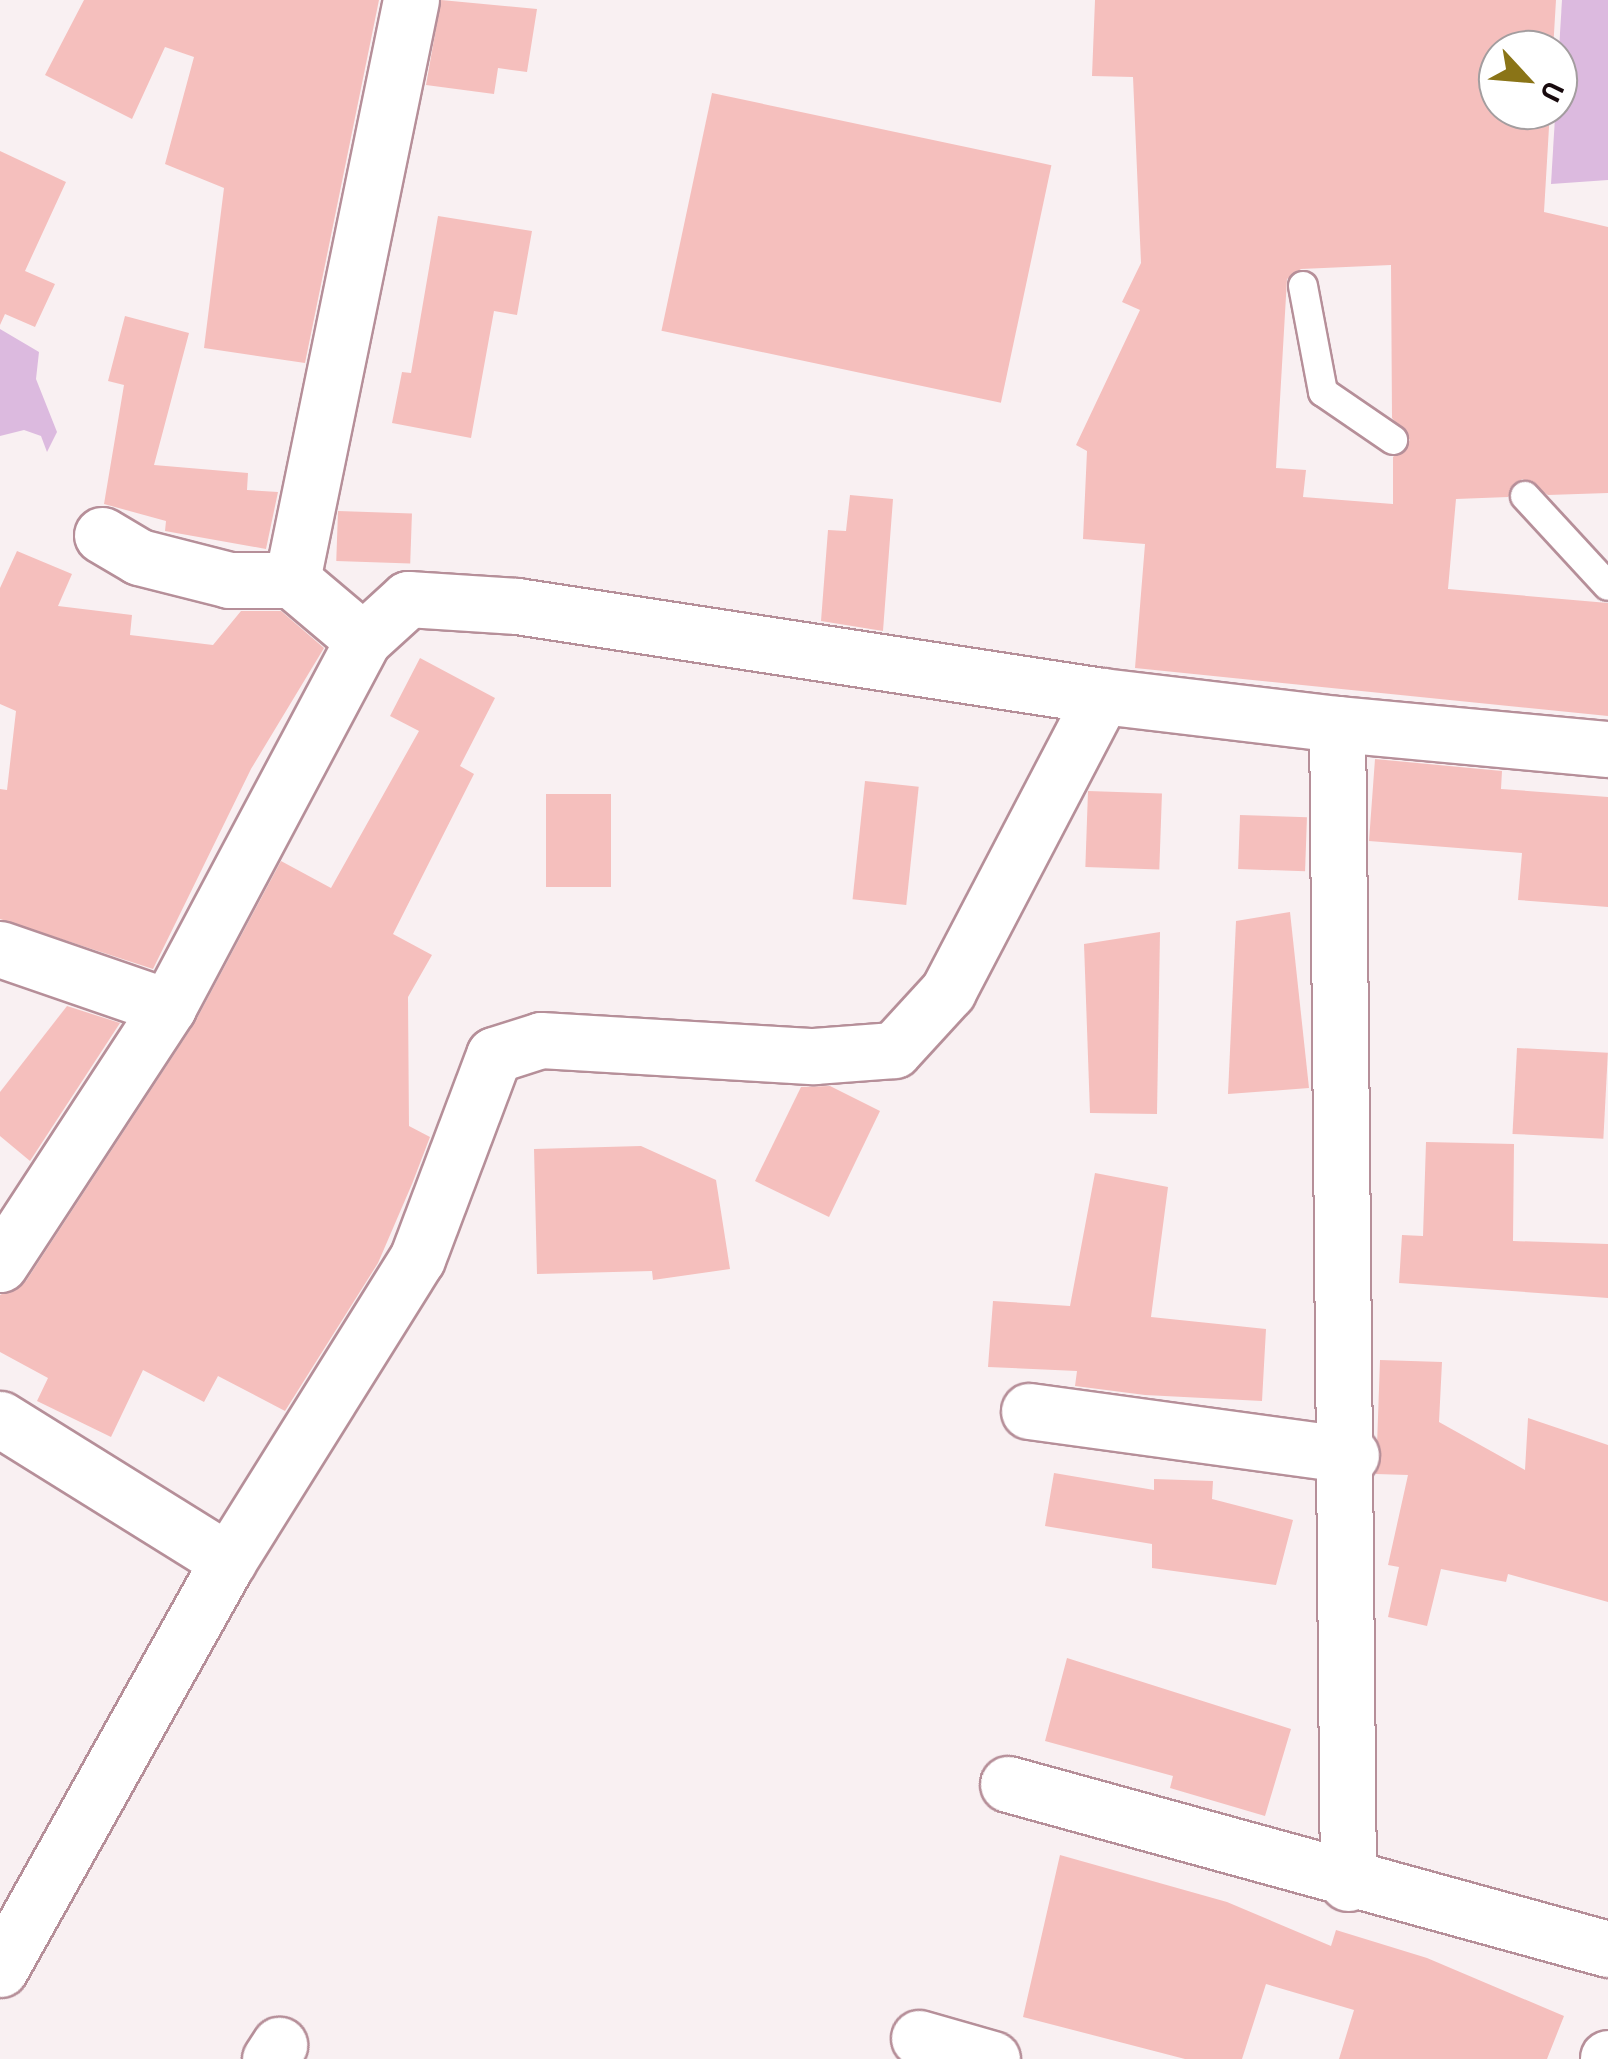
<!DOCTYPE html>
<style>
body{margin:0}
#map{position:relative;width:1608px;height:2059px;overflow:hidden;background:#f9f0f2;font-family:Barlow,sans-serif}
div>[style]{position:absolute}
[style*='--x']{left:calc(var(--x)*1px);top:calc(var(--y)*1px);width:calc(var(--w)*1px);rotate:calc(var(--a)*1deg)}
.water>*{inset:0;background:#dcbadf}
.building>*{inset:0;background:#f5bfbd;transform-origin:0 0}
.roads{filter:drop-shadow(2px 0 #b68f99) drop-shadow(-2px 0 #b68f99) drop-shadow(0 2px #b68f99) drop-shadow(0 -2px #b68f99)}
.service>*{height:28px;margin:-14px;padding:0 14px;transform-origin:14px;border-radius:14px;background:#fff}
.minor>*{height:55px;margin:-27.5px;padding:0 27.5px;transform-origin:27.5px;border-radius:27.5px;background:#fff}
span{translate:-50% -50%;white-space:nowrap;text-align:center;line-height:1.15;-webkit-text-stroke:9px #fff;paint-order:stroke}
.north{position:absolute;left:1478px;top:30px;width:100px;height:100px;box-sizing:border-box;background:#fff;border:2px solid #a39d9f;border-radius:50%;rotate:116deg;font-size:28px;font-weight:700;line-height:40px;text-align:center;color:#180a0e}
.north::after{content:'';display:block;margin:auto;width:35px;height:45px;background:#8a7417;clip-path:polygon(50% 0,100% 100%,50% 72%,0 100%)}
</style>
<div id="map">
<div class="water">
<i style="clip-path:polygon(1562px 0,1608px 0,1608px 180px,1551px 184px)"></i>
<i style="clip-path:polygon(0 329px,39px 352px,36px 379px,57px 432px,47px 452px,41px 436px,24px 430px,0 436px)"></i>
</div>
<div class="building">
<i style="clip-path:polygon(84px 0,379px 0,305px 363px,204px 348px,224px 188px,165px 164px,194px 57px,165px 47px,132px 119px,45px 75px)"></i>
<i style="clip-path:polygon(441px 0,537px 9px,527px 72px,498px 68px,494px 94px,426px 85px)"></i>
<i style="clip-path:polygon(evenodd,1095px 0,1556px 0,1553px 50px,1498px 50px,1498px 110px,1550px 110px,1544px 212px,1608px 227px,1608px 493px,1548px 495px,1522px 479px,1508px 497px,1456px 499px,1448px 589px,1608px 603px,1608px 716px,1135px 668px,1145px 544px,1083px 539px,1087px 451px,1076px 445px,1140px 310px,1122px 302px,1141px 263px,1133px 77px,1092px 76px,1095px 0,1391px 265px,1392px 418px,1410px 440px,1393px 457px,1393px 504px,1303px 497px,1306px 470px,1276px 468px,1287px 279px,1301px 269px,1391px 265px)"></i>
<i style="left:712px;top:93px;width:347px;height:243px;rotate:12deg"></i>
<i style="clip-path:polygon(0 151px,66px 182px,25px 271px,55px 284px,35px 327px,5px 314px,0 325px)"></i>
<i style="clip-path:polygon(438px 216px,532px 231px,517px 315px,494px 311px,471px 438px,392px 423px,402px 372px,411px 373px)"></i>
<i style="clip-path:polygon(125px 316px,189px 333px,154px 465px,248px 473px,247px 490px,278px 492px,266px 549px,165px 531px,166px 521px,104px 504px,124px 385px,108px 381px)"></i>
<i style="clip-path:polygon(850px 495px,893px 499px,883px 631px,821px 621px,828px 530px,846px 531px)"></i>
<i style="left:338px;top:511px;width:74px;height:50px;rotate:2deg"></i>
<i style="clip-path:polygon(17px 551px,72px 574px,58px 606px,132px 615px,130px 635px,213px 645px,241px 611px,281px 611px,324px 648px,251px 769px,153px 969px,0 919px,0 789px,7px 790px,16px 711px,0 704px,0 588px)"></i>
<i style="clip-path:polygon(420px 658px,495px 698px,460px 766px,474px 774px,393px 934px,432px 955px,408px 997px,409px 1126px,430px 1137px,412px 1184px,378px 1263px,285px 1411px,218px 1376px,204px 1402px,143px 1370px,111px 1437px,37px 1401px,48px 1378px,0 1352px,0 1295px,26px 1281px,194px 1024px,281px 861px,331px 888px,419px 731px,390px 716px)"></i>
<i style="clip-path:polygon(1375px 759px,1502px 771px,1501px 789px,1608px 797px,1608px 907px,1518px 900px,1522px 853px,1369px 841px)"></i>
<i style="left:865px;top:781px;width:54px;height:119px;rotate:6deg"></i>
<i style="left:1088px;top:791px;width:74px;height:76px;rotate:2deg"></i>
<i style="left:546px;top:794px;width:65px;height:93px"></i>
<i style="left:1240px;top:815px;width:67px;height:54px;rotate:2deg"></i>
<i style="clip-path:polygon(1290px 912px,1309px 1088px,1228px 1094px,1236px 921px)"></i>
<i style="clip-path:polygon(1160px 932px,1157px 1114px,1090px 1113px,1084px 944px)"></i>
<i style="clip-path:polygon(67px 1006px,120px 1023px,30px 1161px,0 1136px,0 1092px)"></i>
<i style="left:1517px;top:1048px;width:91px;height:86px;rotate:3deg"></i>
<i style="clip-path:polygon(830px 1086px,880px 1111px,829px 1217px,755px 1181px,801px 1087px)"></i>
<i style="clip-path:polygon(1426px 1142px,1514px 1144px,1513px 1241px,1608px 1244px,1608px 1298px,1399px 1283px,1402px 1235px,1423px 1236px)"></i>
<i style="clip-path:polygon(641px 1146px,716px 1180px,730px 1269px,653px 1280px,652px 1271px,537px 1274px,534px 1149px)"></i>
<i style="clip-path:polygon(1095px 1173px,1168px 1187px,1151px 1317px,1266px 1329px,1262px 1401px,1145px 1395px,1075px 1386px,1077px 1371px,988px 1367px,993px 1301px,1070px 1306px)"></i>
<i style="clip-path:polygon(1380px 1360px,1442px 1362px,1439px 1422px,1525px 1470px,1528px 1418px,1608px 1445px,1608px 1602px,1508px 1574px,1506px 1582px,1441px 1569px,1427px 1626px,1388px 1617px,1399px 1567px,1388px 1565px,1408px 1475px,1376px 1474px)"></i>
<i style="clip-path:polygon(1054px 1473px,1154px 1490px,1154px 1479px,1213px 1481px,1212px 1499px,1293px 1520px,1276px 1585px,1152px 1568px,1152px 1544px,1045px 1526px)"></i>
<i style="clip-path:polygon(1067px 1658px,1291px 1729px,1265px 1816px,1170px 1788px,1173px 1776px,1045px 1741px)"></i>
<i style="clip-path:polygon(1060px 1855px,1227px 1902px,1331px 1946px,1336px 1930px,1427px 1958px,1564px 2016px,1547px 2059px,1339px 2059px,1354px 2010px,1266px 1984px,1242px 2059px,1185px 2059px,1023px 2017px)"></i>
</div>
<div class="roads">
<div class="service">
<i style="--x:1303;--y:286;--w:108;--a:79.3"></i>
<i style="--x:1323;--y:392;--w:85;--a:34.4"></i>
<i style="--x:1525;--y:496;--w:122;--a:47.3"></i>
</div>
<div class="minor">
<i style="--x:102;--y:535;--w:43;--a:30.7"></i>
<i style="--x:139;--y:557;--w:93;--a:14.3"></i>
<i style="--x:229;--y:580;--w:63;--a:0"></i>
<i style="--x:363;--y:640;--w:93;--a:-139.8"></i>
<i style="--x:292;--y:580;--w:592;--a:-78.41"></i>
<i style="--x:0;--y:949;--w:178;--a:19"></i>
<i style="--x:0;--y:1264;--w:307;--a:-56.8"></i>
<i style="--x:168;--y:1007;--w:416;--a:-62"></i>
<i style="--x:363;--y:640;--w:61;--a:-42.3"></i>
<i style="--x:408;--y:599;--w:109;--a:3.7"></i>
<i style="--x:517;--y:606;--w:592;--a:8.75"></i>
<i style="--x:1029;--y:1411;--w:325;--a:7.8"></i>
<i style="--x:0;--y:1419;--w:269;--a:31.9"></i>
<i style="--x:228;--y:1561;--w:356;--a:-58"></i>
<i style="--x:417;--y:1259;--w:218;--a:-69.3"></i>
<i style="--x:494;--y:1055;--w:49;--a:-17.7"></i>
<i style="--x:541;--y:1040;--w:273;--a:3.4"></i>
<i style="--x:814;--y:1056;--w:80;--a:-4.3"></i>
<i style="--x:894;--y:1050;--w:80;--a:-47.5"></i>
<i style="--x:948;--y:991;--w:333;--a:-62.4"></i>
<i style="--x:1102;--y:696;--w:237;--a:6.8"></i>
<i style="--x:1008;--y:1784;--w:622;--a:15.38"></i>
<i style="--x:1348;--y:1883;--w:1159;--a:-90.54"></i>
<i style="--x:1337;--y:724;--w:272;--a:5.3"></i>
<i style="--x:0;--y:1969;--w:467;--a:-60.8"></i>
<i style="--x:919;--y:2038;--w:76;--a:16"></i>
<i style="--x:270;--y:2059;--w:17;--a:-57"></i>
<i style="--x:1608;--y:2059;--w:1;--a:-90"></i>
</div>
</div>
<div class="north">U</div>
</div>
